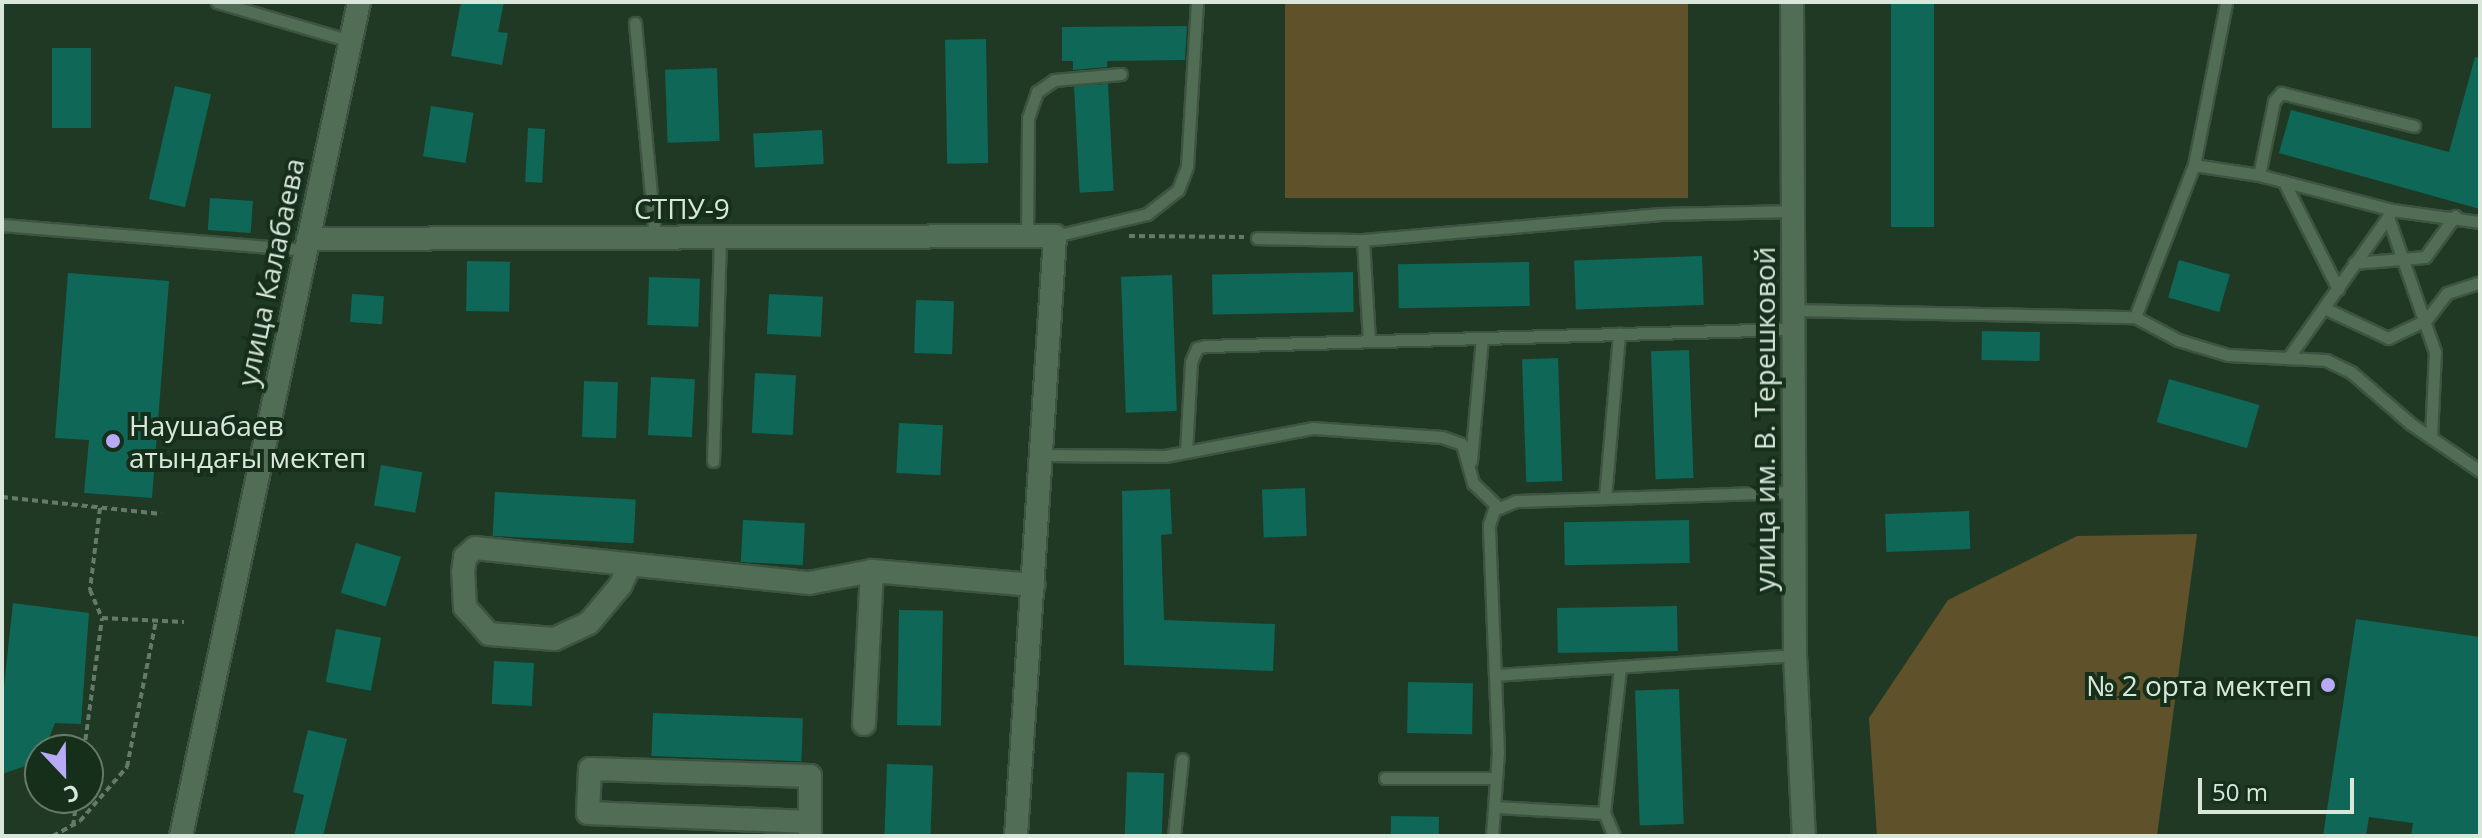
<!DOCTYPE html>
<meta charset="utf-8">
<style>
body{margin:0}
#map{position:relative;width:2482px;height:838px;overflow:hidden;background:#203924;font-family:"Open Sans",sans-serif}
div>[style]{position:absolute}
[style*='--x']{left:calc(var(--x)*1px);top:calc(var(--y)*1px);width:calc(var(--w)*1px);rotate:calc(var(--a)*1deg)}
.green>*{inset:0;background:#5f522b;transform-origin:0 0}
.building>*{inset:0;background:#0e6757;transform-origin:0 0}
.path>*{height:4px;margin-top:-2px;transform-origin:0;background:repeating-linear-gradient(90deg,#657b69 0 6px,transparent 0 10px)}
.roads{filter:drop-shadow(2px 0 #3d5442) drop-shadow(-2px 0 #3d5442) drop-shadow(0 2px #3d5442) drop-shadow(0 -2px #3d5442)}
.lane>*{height:11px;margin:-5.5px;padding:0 5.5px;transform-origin:5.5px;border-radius:5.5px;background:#516d55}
.street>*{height:22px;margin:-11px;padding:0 11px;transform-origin:11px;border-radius:11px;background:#516d55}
.dots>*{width:22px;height:22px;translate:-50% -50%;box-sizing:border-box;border:4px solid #162f1a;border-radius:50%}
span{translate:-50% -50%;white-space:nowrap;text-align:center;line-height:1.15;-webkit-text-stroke:8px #162f1a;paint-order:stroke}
.street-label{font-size:28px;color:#d8e7da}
.poi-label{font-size:28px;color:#d8e7da}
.left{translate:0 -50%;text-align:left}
.right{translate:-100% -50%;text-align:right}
.frame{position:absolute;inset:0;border:4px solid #d8e7da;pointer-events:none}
.north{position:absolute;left:24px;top:734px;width:80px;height:80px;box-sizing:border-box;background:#162f1a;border:2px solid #647967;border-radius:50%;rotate:158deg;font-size:22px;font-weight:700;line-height:32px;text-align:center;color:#d8e7da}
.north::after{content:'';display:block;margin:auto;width:28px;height:36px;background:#b7abf8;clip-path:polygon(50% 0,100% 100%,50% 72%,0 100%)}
.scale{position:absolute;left:2198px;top:778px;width:156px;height:36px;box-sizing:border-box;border:4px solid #d8e7da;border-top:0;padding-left:10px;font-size:24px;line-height:28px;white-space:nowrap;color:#d8e7da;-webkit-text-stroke:6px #162f1a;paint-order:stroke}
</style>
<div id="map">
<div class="green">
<i style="left:1285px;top:2px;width:403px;height:196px"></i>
<i style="clip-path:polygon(2197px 534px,2157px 836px,1877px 836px,1869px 718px,1948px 600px,2077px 536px)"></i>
</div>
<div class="building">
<i style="clip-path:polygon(461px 2px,504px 2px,498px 32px,508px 33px,502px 65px,451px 56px)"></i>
<i style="left:1891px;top:2px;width:43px;height:225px"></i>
<i style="clip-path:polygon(1187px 26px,1185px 60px,1107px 61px,1107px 67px,1073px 70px,1073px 61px,1062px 61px,1062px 27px)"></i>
<i style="left:986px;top:39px;width:124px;height:41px;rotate:89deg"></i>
<i style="left:52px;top:48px;width:39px;height:80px"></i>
<i style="clip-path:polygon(2475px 57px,2480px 58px,2480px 209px,2279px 153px,2291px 110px,2449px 152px)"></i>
<i style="left:717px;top:68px;width:73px;height:52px;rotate:88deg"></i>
<i style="left:1108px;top:84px;width:107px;height:34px;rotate:87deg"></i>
<i style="left:175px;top:86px;width:37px;height:116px;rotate:13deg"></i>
<i style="left:431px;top:106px;width:43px;height:51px;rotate:9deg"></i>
<i style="left:528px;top:128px;width:17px;height:54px;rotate:3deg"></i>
<i style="left:822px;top:130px;width:34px;height:69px;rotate:87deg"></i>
<i style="left:210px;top:198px;width:43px;height:32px;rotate:4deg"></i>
<i style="left:1702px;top:256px;width:49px;height:128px;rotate:88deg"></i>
<i style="left:2179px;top:260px;width:53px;height:39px;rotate:16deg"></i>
<i style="left:467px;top:261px;width:43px;height:50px;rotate:1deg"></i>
<i style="left:1529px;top:262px;width:44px;height:131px;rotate:89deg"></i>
<i style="left:1353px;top:272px;width:40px;height:141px;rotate:89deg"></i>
<i style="clip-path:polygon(68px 273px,169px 281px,152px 498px,84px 493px,89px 440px,55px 438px)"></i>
<i style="left:1172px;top:275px;width:136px;height:51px;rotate:88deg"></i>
<i style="left:649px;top:277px;width:51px;height:48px;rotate:2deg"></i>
<i style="left:352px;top:294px;width:32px;height:28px;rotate:4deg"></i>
<i style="left:769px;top:294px;width:54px;height:40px;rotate:3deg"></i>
<i style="left:916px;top:300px;width:38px;height:53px;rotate:2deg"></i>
<i style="left:1982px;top:331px;width:58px;height:29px;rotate:1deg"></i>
<i style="left:1689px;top:350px;width:128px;height:38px;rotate:88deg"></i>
<i style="left:1558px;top:358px;width:123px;height:36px;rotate:88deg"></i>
<i style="left:755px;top:373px;width:41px;height:60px;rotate:3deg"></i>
<i style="left:651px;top:377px;width:44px;height:58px;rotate:3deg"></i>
<i style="left:2169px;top:379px;width:94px;height:45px;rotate:16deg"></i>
<i style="left:584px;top:381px;width:34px;height:56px;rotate:2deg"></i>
<i style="left:899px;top:423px;width:44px;height:50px;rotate:3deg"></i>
<i style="left:381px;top:465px;width:42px;height:41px;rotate:10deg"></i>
<i style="left:1305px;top:488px;width:48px;height:43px;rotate:88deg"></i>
<i style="clip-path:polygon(1170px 489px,1172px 534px,1161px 535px,1164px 620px,1275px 624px,1273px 671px,1124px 665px,1122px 491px)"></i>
<i style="left:495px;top:492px;width:141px;height:44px;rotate:3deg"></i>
<i style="left:1969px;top:511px;width:38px;height:84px;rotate:88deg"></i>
<i style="left:743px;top:520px;width:62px;height:42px;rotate:3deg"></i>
<i style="left:1689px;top:520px;width:43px;height:125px;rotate:89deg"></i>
<i style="left:356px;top:543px;width:47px;height:52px;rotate:17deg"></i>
<i style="clip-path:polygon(13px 603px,89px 613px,81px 724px,55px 723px,40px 761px,2px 774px,2px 704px)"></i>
<i style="left:1677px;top:606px;width:45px;height:120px;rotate:89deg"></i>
<i style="left:899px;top:610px;width:44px;height:115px;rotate:1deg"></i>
<i style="clip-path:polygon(2356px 619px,2480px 637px,2480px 836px,2411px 836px,2413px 823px,2369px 817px,2366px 836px,2323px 836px)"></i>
<i style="left:336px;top:629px;width:46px;height:54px;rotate:11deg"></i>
<i style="left:494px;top:661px;width:40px;height:43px;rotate:3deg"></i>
<i style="left:1408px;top:682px;width:65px;height:51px;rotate:1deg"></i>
<i style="left:1679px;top:689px;width:135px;height:44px;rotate:88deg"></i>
<i style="left:653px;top:713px;width:150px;height:43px;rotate:2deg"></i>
<i style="clip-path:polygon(308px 730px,347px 739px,323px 836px,294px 836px,304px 795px,293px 792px)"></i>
<i style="left:887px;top:764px;width:46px;height:72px;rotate:2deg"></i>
<i style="left:1127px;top:772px;width:37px;height:64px;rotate:2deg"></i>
<i style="left:1391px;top:816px;width:48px;height:20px;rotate:1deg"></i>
</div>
<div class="path">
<i style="--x:1129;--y:236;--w:115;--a:0.5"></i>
<i style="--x:2;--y:497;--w:160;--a:6.1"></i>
<i style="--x:100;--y:508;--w:83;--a:97"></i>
<i style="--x:90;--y:590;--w:30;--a:67"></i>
<i style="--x:84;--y:750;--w:133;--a:-82.2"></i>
<i style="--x:102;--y:618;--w:82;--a:2.8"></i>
<i style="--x:73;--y:826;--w:28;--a:-82"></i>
<i style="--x:53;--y:836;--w:31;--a:-29"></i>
<i style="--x:80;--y:821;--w:72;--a:-49"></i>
<i style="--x:127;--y:767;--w:150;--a:-78.8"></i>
</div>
<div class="roads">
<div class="lane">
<i style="--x:217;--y:2;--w:139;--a:16.3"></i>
<i style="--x:635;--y:23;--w:216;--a:84.7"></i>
<i style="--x:2194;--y:165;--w:165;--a:-78.8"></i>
<i style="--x:2259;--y:175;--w:76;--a:-78.5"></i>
<i style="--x:2274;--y:101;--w:11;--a:-49"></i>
<i style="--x:2281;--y:93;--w:137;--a:13.9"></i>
<i style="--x:2284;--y:182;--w:120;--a:63.2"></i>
<i style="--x:2388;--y:217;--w:143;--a:70.8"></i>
<i style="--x:2435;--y:352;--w:84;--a:92.7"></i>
<i style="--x:2;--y:225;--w:304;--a:4.7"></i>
<i style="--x:1055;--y:236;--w:95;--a:-13.4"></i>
<i style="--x:1147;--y:214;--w:39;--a:-38"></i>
<i style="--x:1178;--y:190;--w:26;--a:-69"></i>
<i style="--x:1187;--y:166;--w:164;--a:-86.5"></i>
<i style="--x:1027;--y:238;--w:120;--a:-89.5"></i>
<i style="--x:1028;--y:118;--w:28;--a:-71"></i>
<i style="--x:1037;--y:92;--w:21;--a:-35"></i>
<i style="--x:1054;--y:80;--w:67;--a:-5.1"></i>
<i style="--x:1257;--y:238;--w:106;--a:1.1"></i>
<i style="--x:2354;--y:263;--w:71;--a:-4.8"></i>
<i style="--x:2425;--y:257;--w:51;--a:-53.8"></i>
<i style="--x:2324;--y:308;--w:71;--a:25.1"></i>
<i style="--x:2388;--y:338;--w:42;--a:-25.3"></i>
<i style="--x:2426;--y:320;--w:34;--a:-52"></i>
<i style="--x:2447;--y:293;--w:35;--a:-18"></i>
<i style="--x:1794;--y:310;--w:341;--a:1.2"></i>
<i style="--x:2135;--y:317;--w:49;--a:28.1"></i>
<i style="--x:2178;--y:340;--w:52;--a:16.7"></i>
<i style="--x:2228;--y:355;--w:98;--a:2.9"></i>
<i style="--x:2326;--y:360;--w:28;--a:26"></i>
<i style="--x:2351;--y:372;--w:79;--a:40.9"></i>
<i style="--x:2411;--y:424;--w:83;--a:34.3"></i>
<i style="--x:2135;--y:317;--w:163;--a:-68.8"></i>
<i style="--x:2194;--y:165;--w:66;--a:8.7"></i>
<i style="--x:2259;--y:175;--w:138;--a:14.7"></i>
<i style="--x:2392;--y:210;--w:89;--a:7.8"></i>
<i style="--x:1369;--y:341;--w:101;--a:-93.4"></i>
<i style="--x:1363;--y:240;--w:299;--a:-5"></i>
<i style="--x:1661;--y:214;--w:132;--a:-1.3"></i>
<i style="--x:2288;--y:358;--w:176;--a:-54.7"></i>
<i style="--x:1186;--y:452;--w:90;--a:-86.8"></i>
<i style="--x:1191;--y:362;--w:15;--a:-67"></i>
<i style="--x:1197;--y:348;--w:9;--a:-13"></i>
<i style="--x:1206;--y:346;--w:588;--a:-1.66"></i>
<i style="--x:1044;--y:455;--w:121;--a:0.5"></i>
<i style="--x:1165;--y:456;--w:151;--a:-10.7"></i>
<i style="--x:1313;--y:428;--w:129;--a:4"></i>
<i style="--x:1442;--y:437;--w:21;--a:19"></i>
<i style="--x:1462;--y:444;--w:41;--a:74.2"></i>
<i style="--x:1473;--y:483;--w:35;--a:44"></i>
<i style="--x:713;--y:461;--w:223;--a:-88.2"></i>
<i style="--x:1471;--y:461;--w:123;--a:-84.9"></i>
<i style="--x:1605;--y:498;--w:165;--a:-85.1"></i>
<i style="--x:1495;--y:675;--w:301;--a:-3.8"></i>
<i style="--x:1385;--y:778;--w:111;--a:0"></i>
<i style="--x:1494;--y:807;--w:110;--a:3.1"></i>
<i style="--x:1174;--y:836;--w:77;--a:-84.1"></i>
<i style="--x:1492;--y:836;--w:84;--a:-85.9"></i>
<i style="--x:1498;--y:752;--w:227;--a:-92.3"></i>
<i style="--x:1489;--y:525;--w:16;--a:-72"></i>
<i style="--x:1494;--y:510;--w:24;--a:-22"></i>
<i style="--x:1516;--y:501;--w:277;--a:-1.9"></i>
<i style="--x:1614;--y:836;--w:25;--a:-113"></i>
<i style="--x:1604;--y:813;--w:147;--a:-83.7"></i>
</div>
<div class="street">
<i style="--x:1792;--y:2;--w:653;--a:89.74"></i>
<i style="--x:1795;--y:655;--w:181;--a:87.2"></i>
<i style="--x:308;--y:239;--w:747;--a:-0.23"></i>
<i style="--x:1055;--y:236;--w:601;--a:93.72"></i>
<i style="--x:629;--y:567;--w:21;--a:115"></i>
<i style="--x:620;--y:586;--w:48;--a:130"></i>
<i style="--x:589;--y:623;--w:38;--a:155"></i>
<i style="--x:555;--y:639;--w:66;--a:-175.7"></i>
<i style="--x:489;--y:634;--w:36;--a:-132"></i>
<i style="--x:465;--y:607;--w:35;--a:-93"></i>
<i style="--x:463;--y:572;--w:15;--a:-82"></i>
<i style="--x:465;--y:557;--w:13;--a:-42"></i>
<i style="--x:475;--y:548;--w:336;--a:6"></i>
<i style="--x:809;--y:583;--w:64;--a:-10.8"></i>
<i style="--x:872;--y:571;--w:162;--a:5"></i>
<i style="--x:864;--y:724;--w:153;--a:-87"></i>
<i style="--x:810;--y:822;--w:222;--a:-177.7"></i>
<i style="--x:588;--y:813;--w:44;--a:-87.4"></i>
<i style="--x:590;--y:769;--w:220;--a:1.8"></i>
<i style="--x:810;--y:776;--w:60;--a:90"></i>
<i style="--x:181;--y:836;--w:853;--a:-77.95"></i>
</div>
</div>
<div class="dots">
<i style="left:113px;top:441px;background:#b7abf8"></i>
<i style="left:2328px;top:685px;background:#b7abf8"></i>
</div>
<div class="street-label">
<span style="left:682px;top:208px">СТПУ-9</span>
<span style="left:270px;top:272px;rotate:-78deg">улица Калабаева</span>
<span style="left:1764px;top:419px;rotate:-90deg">улица им. В. Терешковой</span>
</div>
<div class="poi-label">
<span class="left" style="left:129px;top:441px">Наушабаев<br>атындағы мектеп</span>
<span class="right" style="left:2312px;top:685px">№ 2 орта мектеп</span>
</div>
<div class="frame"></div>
<div class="north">С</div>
<div class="scale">50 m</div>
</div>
